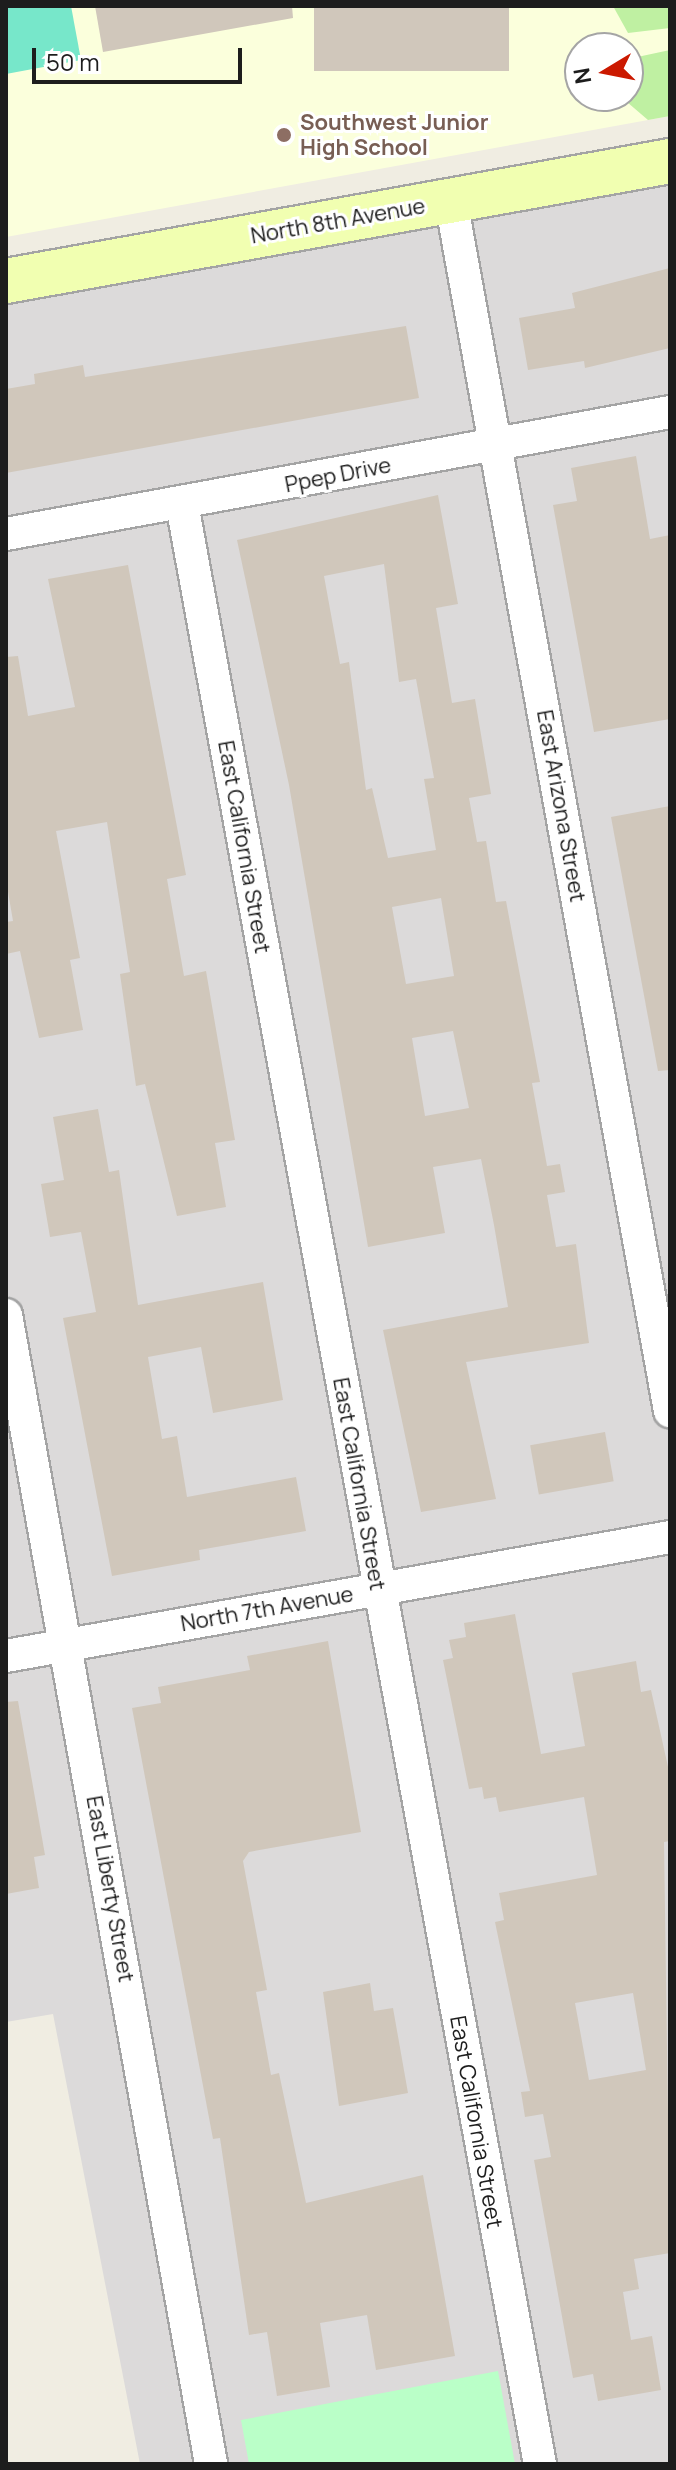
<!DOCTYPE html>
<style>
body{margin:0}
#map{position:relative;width:676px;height:2470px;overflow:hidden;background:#f0ede2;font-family:Manrope,sans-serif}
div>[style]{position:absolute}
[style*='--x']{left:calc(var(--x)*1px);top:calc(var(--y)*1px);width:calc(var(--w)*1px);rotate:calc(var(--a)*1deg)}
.residential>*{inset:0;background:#dcdada}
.education>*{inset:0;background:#fbffdc}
.grass>*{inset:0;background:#bff0a2}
.park>*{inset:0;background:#baffc8}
.pitch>*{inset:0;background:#77e7ca}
.building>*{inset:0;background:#d0c7bb;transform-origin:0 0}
.roads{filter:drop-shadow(2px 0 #a4a4a4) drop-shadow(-2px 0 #a4a4a4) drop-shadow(0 2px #a4a4a4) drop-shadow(0 -2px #a4a4a4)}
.minor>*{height:32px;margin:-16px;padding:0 16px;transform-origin:16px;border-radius:16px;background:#fff}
.secondary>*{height:44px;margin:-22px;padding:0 22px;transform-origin:22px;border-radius:22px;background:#f1ffb1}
.dots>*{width:22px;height:22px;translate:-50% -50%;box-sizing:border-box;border:4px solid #fff;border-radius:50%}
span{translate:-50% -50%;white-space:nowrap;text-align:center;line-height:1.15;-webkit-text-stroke:6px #fff;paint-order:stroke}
.education-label{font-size:22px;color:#785e54;font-weight:700}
.left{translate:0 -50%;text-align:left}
.street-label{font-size:22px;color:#1d1d1d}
.frame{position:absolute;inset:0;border:8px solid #1d1d1d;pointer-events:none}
.north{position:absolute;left:564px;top:32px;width:80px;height:80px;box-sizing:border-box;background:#fff;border:2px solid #a5a5a5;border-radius:50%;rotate:260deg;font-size:22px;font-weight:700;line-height:32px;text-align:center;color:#1d1d1d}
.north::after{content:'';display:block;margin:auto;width:28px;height:36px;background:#cb1900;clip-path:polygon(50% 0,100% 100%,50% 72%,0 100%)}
.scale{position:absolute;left:32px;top:48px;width:210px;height:36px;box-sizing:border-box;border:4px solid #1d1d1d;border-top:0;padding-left:10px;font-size:24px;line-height:28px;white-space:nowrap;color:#1d1d1d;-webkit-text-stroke:6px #fff;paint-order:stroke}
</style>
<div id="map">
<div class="residential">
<i style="clip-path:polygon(670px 160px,670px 2464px,140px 2464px,53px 2014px,6px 2022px,6px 282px)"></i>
</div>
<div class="education">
<i style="clip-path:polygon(evenodd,6px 6px,670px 6px,670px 116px,6px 237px,6px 6px,580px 48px,628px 48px,628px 96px,580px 96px,580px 48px)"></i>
</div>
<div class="grass">
<i style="clip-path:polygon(613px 6px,670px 6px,670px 28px,628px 33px)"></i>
<i style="clip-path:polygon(670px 50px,670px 116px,648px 120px,620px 96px,628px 96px,628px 59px)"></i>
</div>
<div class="park">
<i style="clip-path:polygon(498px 2371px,515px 2464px,249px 2464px,241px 2420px)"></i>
</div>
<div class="pitch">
<i style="clip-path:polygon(6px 6px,71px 6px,81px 60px,6px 74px)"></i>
</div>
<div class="building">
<i style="clip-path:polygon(95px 6px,292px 6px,293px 18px,103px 52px)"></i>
<i style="left:314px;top:6px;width:195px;height:65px"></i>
<i style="clip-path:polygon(670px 268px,670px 348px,585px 368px,584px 361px,528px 370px,519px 318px,575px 308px,572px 293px)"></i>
<i style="clip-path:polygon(406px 326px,419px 398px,6px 473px,6px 389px,35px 384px,34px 374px,83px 365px,85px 377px)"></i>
<i style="clip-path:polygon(636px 456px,650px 539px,670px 535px,670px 719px,594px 732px,553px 505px,577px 501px,571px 468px)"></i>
<i style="clip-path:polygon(evenodd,438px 495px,458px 604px,436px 608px,452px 703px,475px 699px,491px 794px,469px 798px,477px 842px,486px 841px,496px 902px,506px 901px,540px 1082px,532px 1083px,547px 1166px,560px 1164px,565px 1192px,547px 1195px,556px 1247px,576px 1244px,589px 1343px,466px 1362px,496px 1499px,421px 1512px,383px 1330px,508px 1307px,494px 1225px,481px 1159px,433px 1167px,445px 1233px,368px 1247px,289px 785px,237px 540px,438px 495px,384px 564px,399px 682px,416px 679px,434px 778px,424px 779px,436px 850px,388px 858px,372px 788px,366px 790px,349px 662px,340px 664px,324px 576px,384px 564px,438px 495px,441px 898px,454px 976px,406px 984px,392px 907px,441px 898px,438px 495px,453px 1031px,469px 1108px,425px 1116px,412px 1038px,453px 1031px)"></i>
<i style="clip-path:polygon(128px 565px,186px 875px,167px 879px,184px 976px,206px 971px,235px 1140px,215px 1143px,226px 1207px,177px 1216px,145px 1084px,136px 1086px,120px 974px,130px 972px,107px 822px,56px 831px,80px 958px,70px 960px,83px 1030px,39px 1038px,20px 951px,6px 954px,6px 922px,13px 921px,6px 880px,6px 657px,18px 656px,28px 716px,75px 707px,48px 579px)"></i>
<i style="clip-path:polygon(670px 806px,670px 1070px,658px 1071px,611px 817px)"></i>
<i style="clip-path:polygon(98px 1109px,109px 1172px,119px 1170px,138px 1305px,263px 1282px,283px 1400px,213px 1413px,201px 1347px,148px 1357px,162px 1439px,177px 1436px,187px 1497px,296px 1477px,306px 1531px,199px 1550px,200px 1560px,112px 1576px,63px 1318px,96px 1312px,81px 1232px,50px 1237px,41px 1184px,64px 1180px,53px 1117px)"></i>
<i style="left:605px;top:1432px;width:50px;height:76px;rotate:80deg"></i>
<i style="clip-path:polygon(evenodd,515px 1614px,541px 1754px,585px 1746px,572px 1673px,636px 1661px,641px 1692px,651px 1690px,670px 1776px,670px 1841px,664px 1842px,670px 2253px,634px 2259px,639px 2289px,623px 2292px,631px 2340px,652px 2336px,661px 2390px,598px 2401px,593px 2374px,573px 2378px,534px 2160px,551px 2157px,543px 2114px,525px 2117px,521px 2092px,530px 2091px,495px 1922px,504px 1920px,499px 1893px,597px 1875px,584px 1797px,499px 1812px,496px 1797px,484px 1799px,482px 1787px,469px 1789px,443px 1660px,453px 1658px,449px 1640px,466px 1637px,464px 1623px,515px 1614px,633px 1993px,646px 2070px,589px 2080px,575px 2003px,633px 1993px)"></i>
<i style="clip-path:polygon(328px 1641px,361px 1832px,249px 1852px,243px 1861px,267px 1990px,256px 1992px,271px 2075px,279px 2073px,306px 2203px,423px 2175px,455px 2356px,376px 2370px,367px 2315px,320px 2323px,330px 2387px,277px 2396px,267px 2332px,249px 2335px,220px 2138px,213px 2139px,132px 1708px,161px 1703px,158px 1687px,250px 1670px,247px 1656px)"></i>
<i style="clip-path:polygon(18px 1701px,45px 1855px,34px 1857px,39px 1888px,6px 1894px,6px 1702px)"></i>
<i style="clip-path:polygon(370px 1983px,374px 2011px,393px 2008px,408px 2093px,339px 2106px,323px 1992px)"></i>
</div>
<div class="roads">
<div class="minor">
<i style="--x:451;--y:201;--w:1230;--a:79.74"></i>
<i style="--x:182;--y:504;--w:1992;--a:79.65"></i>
<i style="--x:6;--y:534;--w:675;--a:-10.41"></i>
<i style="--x:6;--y:1315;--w:1167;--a:79.88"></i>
<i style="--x:6;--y:1656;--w:675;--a:-10.16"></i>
</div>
<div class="secondary">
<i style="--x:6;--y:281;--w:675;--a:-10.24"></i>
</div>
</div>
<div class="dots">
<i style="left:284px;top:135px;background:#8d6e63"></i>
</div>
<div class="education-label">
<span class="left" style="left:300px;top:135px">Southwest Junior<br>High School</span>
</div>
<div class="street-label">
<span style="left:338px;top:221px;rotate:-10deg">North 8th Avenue</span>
<span style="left:338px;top:475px;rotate:-11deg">Ppep Drive</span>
<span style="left:561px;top:806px;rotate:80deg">East Arizona Street</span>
<span style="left:244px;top:847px;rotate:80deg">East California Street</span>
<span style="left:359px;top:1484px;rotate:80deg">East California Street</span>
<span style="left:267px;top:1609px;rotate:-10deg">North 7th Avenue</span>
<span style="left:110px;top:1889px;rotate:80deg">East Liberty Street</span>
<span style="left:476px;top:2122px;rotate:80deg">East California Street</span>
</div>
<div class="frame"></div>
<div class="north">N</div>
<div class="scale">50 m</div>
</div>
